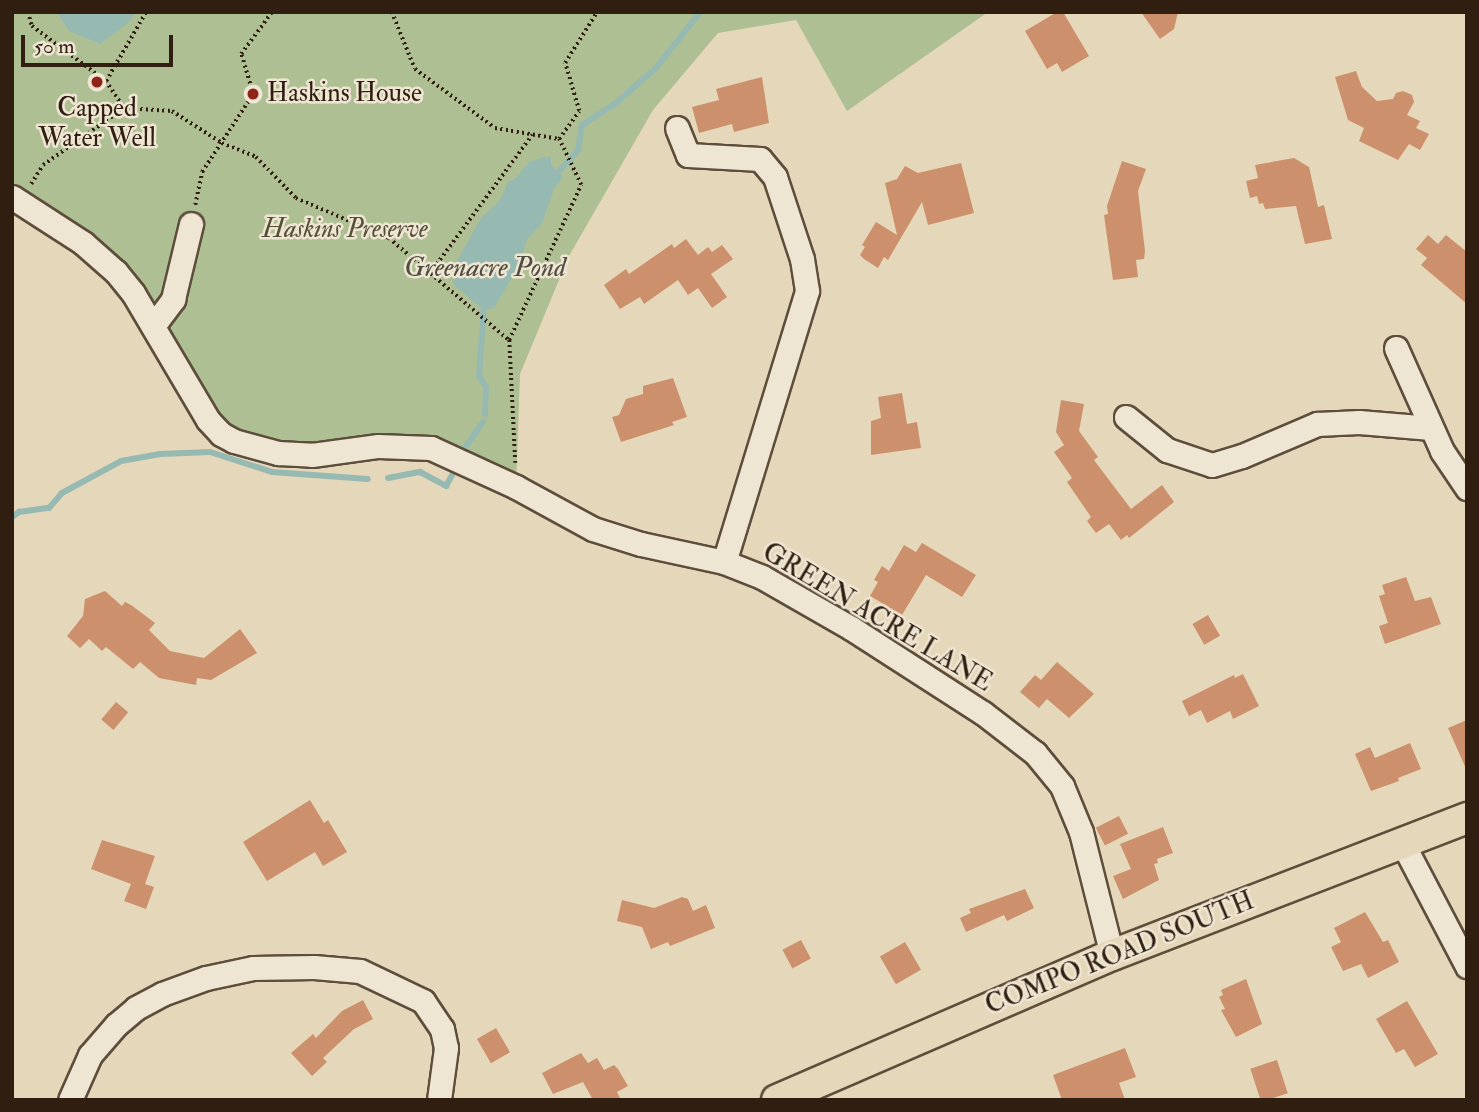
<!DOCTYPE html>
<style>
body{margin:0}
#map{position:relative;width:1479px;height:1112px;overflow:hidden;background:#e5d7ba;font-family:"IM FELL Double Pica",serif}
div>[style]{position:absolute}
[style*='--x']{left:calc(var(--x)*1px);top:calc(var(--y)*1px);width:calc(var(--w)*1px);rotate:calc(var(--a)*1deg)}
.green>*{inset:0;background:#afbf94}
.water>*{inset:0;background:#96b9b2}
.stream>*{height:6px;margin:-3px;padding:0 3px;transform-origin:3px;border-radius:3px;background:#96b9b2}
.building>*{inset:0;background:#cd906c;transform-origin:0 0}
.path>*{height:3.5px;margin-top:-1.75px;transform-origin:0;background:repeating-linear-gradient(90deg,#301f11 0 2px,transparent 0 5.5px)}
.roads{filter:drop-shadow(2px 0 #5d4d3b) drop-shadow(-2px 0 #5d4d3b) drop-shadow(0 2px #5d4d3b) drop-shadow(0 -2px #5d4d3b)}
.minor>*{height:23px;margin:-11.5px;padding:0 11.5px;transform-origin:11.5px;border-radius:11.5px;background:#eee5d2}
.major>*{height:30px;margin:-15px;padding:0 15px;transform-origin:15px;border-radius:15px;background:#e5d7ba}
.dots>*{width:19px;height:19px;translate:-50% -50%;box-sizing:border-box;border:4px solid #eee5d2;border-radius:50%}
span{translate:-50% -50%;white-space:nowrap;text-align:center;line-height:1.15;-webkit-text-stroke:5px #eee5d2;paint-order:stroke}
.poi-label{font-size:26px;color:#301f11}
.left{translate:0 -50%;text-align:left}
.park-label{font-size:26px;color:#564f38;font-style:italic}
.street-label{font-size:26px;color:#301f11}
.water-label{font-size:28px;color:#4f4d41;font-style:italic}
.frame{position:absolute;inset:0;border:14px solid #301f11;pointer-events:none}
.scale{position:absolute;left:21px;top:35px;width:152px;height:32px;box-sizing:border-box;border:4px solid #301f11;border-top:0;padding-left:9px;font-size:21px;line-height:24px;white-space:nowrap;color:#301f11;-webkit-text-stroke:5px #eee5d2;paint-order:stroke}
</style>
<div id="map">
<div class="green">
<i style="clip-path:polygon(12px 12px,988px 12px,847px 111px,796px 20px,718px 33px,653px 110px,569px 256px,520px 374px,516px 487px,405px 445px,312px 455px,234px 441px,116px 272px,12px 197px)"></i>
</div>
<div class="water">
<i style="clip-path:polygon(57px 12px,136px 12px,128px 23px,100px 44px,69px 31px)"></i>
<i style="clip-path:polygon(544px 157px,551px 157px,551px 164px,563px 177px,554px 189px,542px 223px,527px 240px,519px 265px,494px 308px,483px 310px,453px 284px,453px 268px,481px 218px,500px 200px,508px 182px,515px 179px,529px 162px)"></i>
</div>
<div class="stream">
<i style="--x:553;--y:178;--w:38;--a:-48"></i>
<i style="--x:578;--y:150;--w:25;--a:-81"></i>
<i style="--x:582;--y:125;--w:40;--a:-32.9"></i>
<i style="--x:616;--y:103;--w:53;--a:-41.2"></i>
<i style="--x:656;--y:68;--w:71;--a:-51.8"></i>
<i style="--x:484;--y:303;--w:73;--a:93.9"></i>
<i style="--x:479;--y:376;--w:13;--a:58"></i>
<i style="--x:486;--y:387;--w:27;--a:92"></i>
<i style="--x:464;--y:449;--w:33;--a:-55"></i>
<i style="--x:388;--y:478;--w:33;--a:-11"></i>
<i style="--x:420;--y:472;--w:30;--a:28"></i>
<i style="--x:446;--y:486;--w:18;--a:-61"></i>
<i style="--x:12;--y:517;--w:9;--a:-36"></i>
<i style="--x:19;--y:512;--w:30;--a:-8"></i>
<i style="--x:49;--y:508;--w:20;--a:-49"></i>
<i style="--x:62;--y:493;--w:67;--a:-28.5"></i>
<i style="--x:121;--y:461;--w:40;--a:-10"></i>
<i style="--x:160;--y:454;--w:50;--a:-2.3"></i>
<i style="--x:210;--y:452;--w:65;--a:17.9"></i>
<i style="--x:272;--y:472;--w:96;--a:4.2"></i>
</div>
<div class="building">
<i style="clip-path:polygon(1057px 12px,1063px 12px,1089px 56px,1062px 72px,1057px 63px,1047px 69px,1025px 31px)"></i>
<i style="clip-path:polygon(1141px 12px,1178px 12px,1174px 29px,1160px 39px)"></i>
<i style="clip-path:polygon(1356px 71px,1362px 87px,1377px 101px,1393px 99px,1396px 93px,1403px 91px,1412px 95px,1414px 102px,1407px 115px,1420px 121px,1416px 128px,1429px 134px,1420px 150px,1409px 144px,1398px 160px,1359px 141px,1364px 128px,1348px 120px,1335px 77px)"></i>
<i style="clip-path:polygon(762px 77px,769px 123px,734px 132px,732px 124px,699px 133px,692px 107px,719px 100px,716px 89px)"></i>
<i style="clip-path:polygon(1294px 158px,1309px 167px,1318px 207px,1324px 205px,1332px 239px,1305px 244px,1296px 206px,1265px 209px,1263px 203px,1259px 204px,1257px 196px,1250px 198px,1246px 181px,1258px 178px,1255px 165px)"></i>
<i style="clip-path:polygon(1122px 161px,1146px 169px,1138px 191px,1145px 251px,1144px 259px,1136px 260px,1138px 277px,1113px 280px,1104px 215px,1108px 214px,1107px 206px)"></i>
<i style="clip-path:polygon(961px 163px,974px 213px,928px 225px,922px 202px,888px 260px,884px 257px,878px 268px,864px 259px,860px 255px,865px 247px,862px 245px,876px 222px,897px 235px,885px 183px,897px 179px,905px 166px,918px 173px)"></i>
<i style="clip-path:polygon(1428px 235px,1438px 244px,1446px 235px,1467px 252px,1467px 304px,1421px 265px,1427px 258px,1416px 249px)"></i>
<i style="clip-path:polygon(686px 239px,698px 255px,708px 247px,712px 252px,722px 245px,733px 259px,711px 274px,727px 297px,712px 308px,698px 288px,688px 295px,678px 280px,644px 304px,640px 297px,620px 309px,604px 285px,626px 269px,629px 274px,672px 244px,674px 248px)"></i>
<i style="clip-path:polygon(673px 378px,687px 417px,672px 422px,674px 425px,621px 442px,612px 417px,619px 415px,626px 399px,643px 394px,643px 386px)"></i>
<i style="clip-path:polygon(902px 393px,907px 424px,917px 422px,921px 448px,871px 455px,871px 421px,881px 418px,878px 397px)"></i>
<i style="clip-path:polygon(1061px 400px,1084px 404px,1079px 431px,1098px 457px,1094px 460px,1131px 509px,1162px 485px,1174px 502px,1129px 538px,1127px 535px,1121px 540px,1109px 524px,1096px 533px,1087px 521px,1091px 517px,1067px 482px,1072px 478px,1054px 452px,1064px 445px,1056px 432px)"></i>
<i style="clip-path:polygon(922px 543px,976px 575px,962px 597px,926px 575px,902px 615px,870px 596px,878px 582px,874px 580px,882px 566px,889px 571px,904px 545px,916px 552px)"></i>
<i style="clip-path:polygon(1406px 577px,1415px 601px,1431px 597px,1441px 624px,1385px 644px,1379px 626px,1388px 623px,1379px 596px,1385px 594px,1382px 585px)"></i>
<i style="clip-path:polygon(105px 591px,122px 606px,125px 602px,131px 605px,155px 623px,149px 630px,170px 651px,204px 658px,240px 629px,257px 653px,211px 680px,197px 678px,196px 685px,159px 678px,140px 662px,133px 669px,106px 647px,102px 651px,89px 639px,80px 648px,67px 636px,83px 616px,85px 599px)"></i>
<i style="left:1208px;top:615px;width:24px;height:18px;rotate:60deg"></i>
<i style="clip-path:polygon(1057px 662px,1094px 694px,1069px 718px,1047px 699px,1039px 708px,1020px 692px,1035px 675px,1041px 680px)"></i>
<i style="clip-path:polygon(1243px 674px,1259px 706px,1233px 719px,1230px 711px,1207px 723px,1201px 710px,1189px 716px,1182px 701px,1234px 675px,1235px 678px)"></i>
<i style="left:116px;top:702px;width:16px;height:23px;rotate:40deg"></i>
<i style="clip-path:polygon(1467px 720px,1467px 771px,1448px 728px)"></i>
<i style="clip-path:polygon(1410px 743px,1421px 769px,1398px 778px,1399px 781px,1371px 791px,1355px 754px,1370px 747px,1375px 758px)"></i>
<i style="clip-path:polygon(310px 800px,324px 823px,328px 820px,347px 852px,323px 866px,315px 852px,267px 881px,243px 842px)"></i>
<i style="left:1119px;top:816px;width:20px;height:26px;rotate:63deg"></i>
<i style="clip-path:polygon(1163px 827px,1173px 853px,1157px 859px,1158px 863px,1154px 864px,1159px 880px,1123px 899px,1113px 876px,1131px 869px,1120px 844px)"></i>
<i style="clip-path:polygon(102px 840px,155px 856px,145px 884px,154px 887px,146px 909px,124px 901px,131px 884px,91px 869px)"></i>
<i style="clip-path:polygon(1025px 889px,1034px 908px,1007px 921px,1004px 915px,966px 932px,960px 918px,971px 913px,969px 909px)"></i>
<i style="clip-path:polygon(682px 897px,688px 899px,693px 911px,706px 905px,715px 928px,670px 946px,668px 942px,651px 949px,642px 927px,617px 921px,622px 900px,654px 908px)"></i>
<i style="clip-path:polygon(1365px 912px,1383px 942px,1388px 940px,1399px 962px,1368px 978px,1361px 964px,1343px 971px,1331px 947px,1341px 942px,1334px 928px)"></i>
<i style="left:801px;top:940px;width:21px;height:21px;rotate:62deg"></i>
<i style="left:905px;top:942px;width:32px;height:29px;rotate:60deg"></i>
<i style="clip-path:polygon(1246px 979px,1262px 1024px,1236px 1037px,1221px 1010px,1225px 1009px,1219px 997px,1223px 995px,1221px 990px)"></i>
<i style="clip-path:polygon(363px 1000px,373px 1019px,354px 1029px,323px 1058px,327px 1062px,312px 1076px,291px 1053px,313px 1034px,316px 1038px,342px 1011px)"></i>
<i style="clip-path:polygon(1407px 1001px,1438px 1054px,1415px 1067px,1404px 1049px,1396px 1053px,1376px 1019px)"></i>
<i style="left:496px;top:1028px;width:28px;height:22px;rotate:60deg"></i>
<i style="clip-path:polygon(1125px 1048px,1136px 1077px,1119px 1083px,1125px 1100px,1062px 1100px,1053px 1075px)"></i>
<i style="clip-path:polygon(581px 1053px,588px 1063px,597px 1058px,604px 1070px,614px 1065px,618px 1069px,628px 1086px,617px 1092px,621px 1100px,593px 1100px,583px 1082px,553px 1094px,542px 1073px)"></i>
<i style="left:1277px;top:1060px;width:35px;height:28px;rotate:72deg"></i>
</div>
<div class="path">
<i style="--x:28;--y:12;--w:15;--a:74"></i>
<i style="--x:32;--y:26;--w:92;--a:36.6"></i>
<i style="--x:106;--y:81;--w:32;--a:56"></i>
<i style="--x:392;--y:12;--w:61;--a:68"></i>
<i style="--x:415;--y:69;--w:99;--a:36.4"></i>
<i style="--x:495;--y:128;--w:65;--a:9.8"></i>
<i style="--x:559;--y:139;--w:34;--a:-54"></i>
<i style="--x:579;--y:111;--w:50;--a:-106.3"></i>
<i style="--x:565;--y:63;--w:60;--a:-57.9"></i>
<i style="--x:106;--y:81;--w:80;--a:-59.9"></i>
<i style="--x:31;--y:184;--w:22;--a:-58"></i>
<i style="--x:43;--y:165;--w:99;--a:-35.1"></i>
<i style="--x:124;--y:108;--w:48;--a:3.6"></i>
<i style="--x:172;--y:111;--w:59;--a:32.6"></i>
<i style="--x:222;--y:143;--w:37;--a:22"></i>
<i style="--x:256;--y:157;--w:57;--a:45.7"></i>
<i style="--x:296;--y:198;--w:101;--a:23.3"></i>
<i style="--x:389;--y:238;--w:157;--a:40.4"></i>
<i style="--x:195;--y:205;--w:34;--a:-78"></i>
<i style="--x:202;--y:172;--w:93;--a:-56.8"></i>
<i style="--x:253;--y:94;--w:42;--a:-106.7"></i>
<i style="--x:241;--y:54;--w:52;--a:-53.6"></i>
<i style="--x:430;--y:273;--w:172;--a:-53.5"></i>
<i style="--x:515;--y:463;--w:123;--a:-92.8"></i>
<i style="--x:509;--y:340;--w:171;--a:-65.1"></i>
<i style="--x:581;--y:185;--w:51;--a:-115.6"></i>
</div>
<div class="roads">
<div class="minor">
<i style="--x:677;--y:128;--w:29;--a:68"></i>
<i style="--x:688;--y:155;--w:72;--a:3.2"></i>
<i style="--x:760;--y:159;--w:23;--a:50"></i>
<i style="--x:775;--y:177;--w:86;--a:71.8"></i>
<i style="--x:802;--y:259;--w:32;--a:81"></i>
<i style="--x:807;--y:291;--w:283;--a:107"></i>
<i style="--x:12;--y:197;--w:85;--a:32.9"></i>
<i style="--x:83;--y:243;--w:44;--a:41.3"></i>
<i style="--x:116;--y:272;--w:27;--a:51"></i>
<i style="--x:133;--y:293;--w:147;--a:59.4"></i>
<i style="--x:208;--y:420;--w:19;--a:47"></i>
<i style="--x:221;--y:434;--w:15;--a:28"></i>
<i style="--x:234;--y:441;--w:46;--a:15.3"></i>
<i style="--x:278;--y:453;--w:34;--a:3"></i>
<i style="--x:312;--y:455;--w:67;--a:-7.8"></i>
<i style="--x:378;--y:446;--w:53;--a:2.2"></i>
<i style="--x:431;--y:448;--w:94;--a:24.6"></i>
<i style="--x:516;--y:487;--w:88;--a:28.6"></i>
<i style="--x:593;--y:529;--w:50;--a:17.4"></i>
<i style="--x:641;--y:544;--w:85;--a:12.2"></i>
<i style="--x:724;--y:562;--w:41;--a:21.5"></i>
<i style="--x:762;--y:577;--w:103;--a:29.8"></i>
<i style="--x:851;--y:628;--w:157;--a:32.8"></i>
<i style="--x:983;--y:713;--w:66;--a:37.6"></i>
<i style="--x:1035;--y:753;--w:43;--a:50.7"></i>
<i style="--x:1062;--y:786;--w:50;--a:67.6"></i>
<i style="--x:1081;--y:832;--w:127;--a:75.9"></i>
<i style="--x:153;--y:326;--w:34;--a:-53"></i>
<i style="--x:173;--y:299;--w:77;--a:-76.5"></i>
<i style="--x:1396;--y:348;--w:113;--a:65.9"></i>
<i style="--x:1442;--y:451;--w:45;--a:56"></i>
<i style="--x:1126;--y:417;--w:53;--a:38.8"></i>
<i style="--x:1167;--y:450;--w:47;--a:18.4"></i>
<i style="--x:1212;--y:465;--w:31;--a:-17"></i>
<i style="--x:1242;--y:456;--w:82;--a:-23.1"></i>
<i style="--x:1317;--y:424;--w:42;--a:-2.7"></i>
<i style="--x:1359;--y:422;--w:72;--a:4.8"></i>
<i style="--x:1403;--y:844;--w:138;--a:62.3"></i>
<i style="--x:70;--y:1100;--w:49;--a:-66"></i>
<i style="--x:90;--y:1055;--w:40;--a:-49"></i>
<i style="--x:116;--y:1025;--w:26;--a:-40"></i>
<i style="--x:136;--y:1008;--w:30;--a:-28"></i>
<i style="--x:162;--y:994;--w:47;--a:-20"></i>
<i style="--x:206;--y:978;--w:48;--a:-12"></i>
<i style="--x:253;--y:968;--w:61;--a:-0.9"></i>
<i style="--x:314;--y:967;--w:46;--a:5"></i>
<i style="--x:360;--y:971;--w:70;--a:25.5"></i>
<i style="--x:423;--y:1001;--w:34;--a:56"></i>
<i style="--x:442;--y:1029;--w:19;--a:78"></i>
<i style="--x:446;--y:1048;--w:52;--a:97.7"></i>
</div>
<div class="major">
<i style="--x:777;--y:1100;--w:365;--a:-23.4"></i>
<i style="--x:1112;--y:955;--w:381;--a:-21.1"></i>
</div>
</div>
<div class="dots">
<i style="left:97px;top:82px;background:#8f2418"></i>
<i style="left:253px;top:94px;background:#8f2418"></i>
</div>
<div class="poi-label">
<span class="left" style="left:267px;top:94px">Haskins House</span>
<span style="left:97px;top:124px">Capped<br>Water Well</span>
</div>
<div class="park-label">
<span style="left:345px;top:230px">Haskins Preserve</span>
</div>
<div class="street-label">
<span style="left:877px;top:618px;rotate:31deg">GREEN ACRE LANE</span>
<span style="left:1120px;top:954px;rotate:-22deg">COMPO ROAD SOUTH</span>
</div>
<div class="water-label">
<span style="left:485px;top:268px">Greenacre Pond</span>
</div>
<div class="frame"></div>
<div class="scale">50 m</div>
</div>
